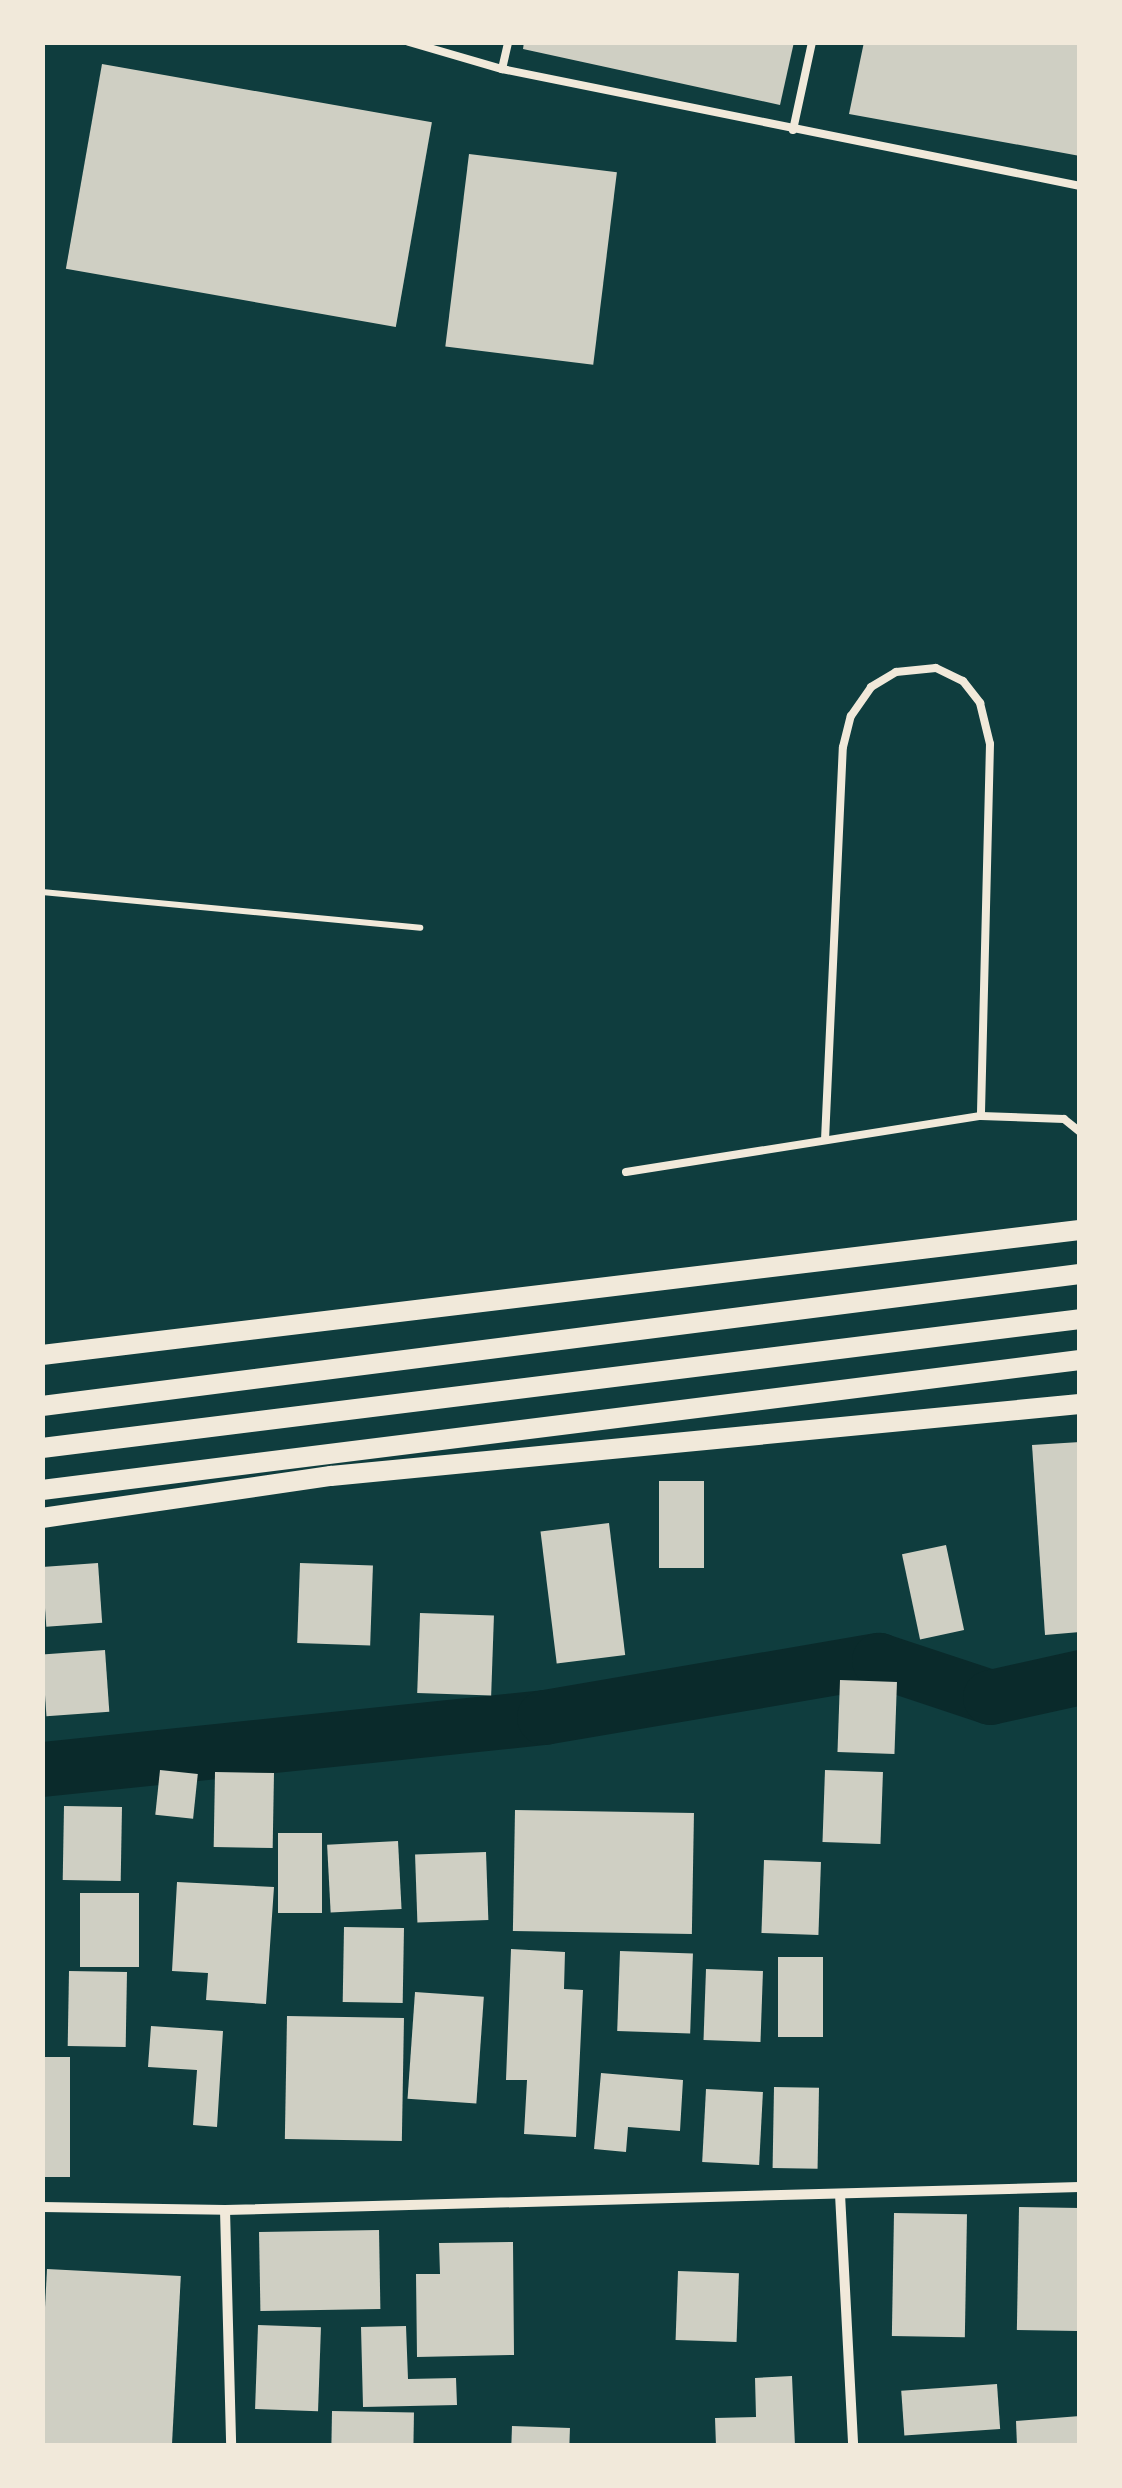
<!DOCTYPE html>
<style>
body{margin:0}
#map{position:relative;width:1122px;height:2488px;overflow:hidden;background:#0f3d3e;font-family:"DejaVu Sans",sans-serif}
div>[style]{position:absolute}
[style*='--x']{left:calc(var(--x)*1px);top:calc(var(--y)*1px);width:calc(var(--w)*1px);rotate:calc(var(--a)*1deg)}
.canal>*{height:55px;margin:-27.5px;padding:0 27.5px;transform-origin:27.5px;border-radius:27.5px;background:#0a2a2b}
.building>*{inset:0;background:#cfcfc3;transform-origin:0 0}
.path>*{height:6px;margin:-3px;padding:0 3px;transform-origin:3px;border-radius:3px;background:#f1e9da}
.service>*{height:8px;margin:-4px;padding:0 4px;transform-origin:4px;border-radius:4px;background:#f1e9da}
.minor>*{height:10px;margin:-5px;padding:0 5px;transform-origin:5px;border-radius:5px;background:#f1e9da}
.secondary>*{height:20px;margin:-10px;padding:0 10px;transform-origin:10px;border-radius:10px;background:#f1e9da}
span{translate:-50% -50%;white-space:nowrap;text-align:center;line-height:1.15;-webkit-text-stroke:10px #f1e9da;paint-order:stroke}
.frame{position:absolute;inset:0;border:45px solid #f1e9da;pointer-events:none}
</style>
<div id="map">
<div class="canal">
<i style="--x:42;--y:1769;--w:505;--a:-5.91"></i>
<i style="--x:544;--y:1717;--w:340;--a:-9.7"></i>
<i style="--x:879;--y:1660;--w:117;--a:18.4"></i>
<i style="--x:990;--y:1697;--w:92;--a:-12.5"></i>
</div>
<div class="building">
<i style="clip-path:polygon(524px 42px,794px 42px,780px 105px,523px 49px)"></i>
<i style="clip-path:polygon(864px 42px,1080px 42px,1080px 156px,849px 114px)"></i>
<i style="left:102px;top:64px;width:335px;height:208px;rotate:10deg"></i>
<i style="left:469px;top:154px;width:149px;height:194px;rotate:7deg"></i>
<i style="clip-path:polygon(1080px 1442px,1080px 1632px,1045px 1635px,1032px 1445px)"></i>
<i style="left:659px;top:1481px;width:45px;height:87px"></i>
<i style="left:609px;top:1523px;width:133px;height:69px;rotate:83deg"></i>
<i style="left:946px;top:1545px;width:87px;height:45px;rotate:78deg"></i>
<i style="left:98px;top:1563px;width:60px;height:56px;rotate:86deg"></i>
<i style="left:300px;top:1563px;width:73px;height:80px;rotate:2deg"></i>
<i style="left:420px;top:1613px;width:74px;height:80px;rotate:2deg"></i>
<i style="left:105px;top:1650px;width:62px;height:63px;rotate:86deg"></i>
<i style="left:840px;top:1680px;width:57px;height:72px;rotate:2deg"></i>
<i style="left:160px;top:1770px;width:38px;height:45px;rotate:6deg"></i>
<i style="left:825px;top:1770px;width:58px;height:72px;rotate:2deg"></i>
<i style="left:215px;top:1772px;width:59px;height:75px;rotate:1deg"></i>
<i style="left:64px;top:1806px;width:58px;height:74px;rotate:1deg"></i>
<i style="left:515px;top:1810px;width:179px;height:121px;rotate:1deg"></i>
<i style="left:278px;top:1833px;width:44px;height:80px"></i>
<i style="left:398px;top:1841px;width:68px;height:71px;rotate:87deg"></i>
<i style="left:486px;top:1852px;width:68px;height:71px;rotate:88deg"></i>
<i style="left:764px;top:1860px;width:57px;height:73px;rotate:2deg"></i>
<i style="clip-path:polygon(177px 1882px,274px 1887px,266px 2004px,206px 2000px,208px 1973px,172px 1971px)"></i>
<i style="left:80px;top:1893px;width:59px;height:74px"></i>
<i style="left:344px;top:1927px;width:60px;height:75px;rotate:1deg"></i>
<i style="clip-path:polygon(511px 1949px,565px 1952px,564px 1989px,583px 1990px,576px 2137px,524px 2134px,527px 2080px,506px 2080px)"></i>
<i style="left:620px;top:1951px;width:73px;height:80px;rotate:2deg"></i>
<i style="left:778px;top:1957px;width:45px;height:80px"></i>
<i style="left:706px;top:1969px;width:57px;height:71px;rotate:2deg"></i>
<i style="left:69px;top:1971px;width:58px;height:75px;rotate:1deg"></i>
<i style="left:415px;top:1992px;width:69px;height:107px;rotate:4deg"></i>
<i style="left:287px;top:2016px;width:117px;height:123px;rotate:1deg"></i>
<i style="clip-path:polygon(151px 2026px,223px 2031px,217px 2127px,193px 2125px,197px 2070px,148px 2067px)"></i>
<i style="left:42px;top:2057px;width:28px;height:120px"></i>
<i style="clip-path:polygon(601px 2073px,683px 2080px,680px 2131px,628px 2127px,626px 2152px,594px 2149px)"></i>
<i style="left:774px;top:2087px;width:45px;height:81px;rotate:1deg"></i>
<i style="left:706px;top:2089px;width:57px;height:73px;rotate:3deg"></i>
<i style="left:1019px;top:2207px;width:61px;height:123px;rotate:1deg"></i>
<i style="left:894px;top:2213px;width:73px;height:123px;rotate:1deg"></i>
<i style="left:379px;top:2230px;width:79px;height:120px;rotate:89deg"></i>
<i style="clip-path:polygon(513px 2242px,514px 2355px,417px 2357px,416px 2274px,440px 2274px,439px 2243px)"></i>
<i style="left:47px;top:2269px;width:134px;height:174px;rotate:3deg"></i>
<i style="left:678px;top:2271px;width:61px;height:69px;rotate:2deg"></i>
<i style="left:258px;top:2325px;width:63px;height:84px;rotate:2deg"></i>
<i style="clip-path:polygon(406px 2326px,408px 2379px,456px 2378px,457px 2405px,363px 2407px,361px 2327px)"></i>
<i style="clip-path:polygon(792px 2376px,795px 2446px,716px 2446px,715px 2418px,756px 2417px,755px 2378px)"></i>
<i style="left:997px;top:2384px;width:45px;height:96px;rotate:86deg"></i>
<i style="left:332px;top:2411px;width:82px;height:35px;rotate:1deg"></i>
<i style="clip-path:polygon(1080px 2416px,1080px 2446px,1017px 2446px,1016px 2421px)"></i>
<i style="left:512px;top:2426px;width:58px;height:20px;rotate:2deg"></i>
</div>
<div class="path">
<i style="--x:42;--y:892;--w:380;--a:5.4"></i>
</div>
<div class="service">
<i style="--x:409;--y:42;--w:97;--a:16.2"></i>
<i style="--x:502;--y:69;--w:590;--a:11.44"></i>
<i style="--x:502;--y:69;--w:28;--a:-77"></i>
<i style="--x:793;--y:130;--w:90;--a:-77.8"></i>
<i style="--x:825;--y:1140;--w:393;--a:-87.4"></i>
<i style="--x:843;--y:747;--w:32;--a:-76"></i>
<i style="--x:851;--y:716;--w:35;--a:-55"></i>
<i style="--x:871;--y:687;--w:29;--a:-31"></i>
<i style="--x:896;--y:672;--w:40;--a:-5.7"></i>
<i style="--x:936;--y:668;--w:30;--a:26"></i>
<i style="--x:963;--y:681;--w:28;--a:52"></i>
<i style="--x:980;--y:703;--w:42;--a:76.3"></i>
<i style="--x:990;--y:744;--w:372;--a:91.4"></i>
<i style="--x:626;--y:1172;--w:359;--a:-9"></i>
<i style="--x:981;--y:1116;--w:83;--a:2.1"></i>
<i style="--x:1064;--y:1119;--w:21;--a:39"></i>
</div>
<div class="minor">
<i style="--x:840;--y:2194;--w:252;--a:87"></i>
<i style="--x:42;--y:2207;--w:183;--a:0.9"></i>
<i style="--x:225;--y:2210;--w:855;--a:-1.54"></i>
<i style="--x:225;--y:2210;--w:236;--a:88.5"></i>
</div>
<div class="secondary">
<i style="--x:42;--y:1355;--w:1045;--a:-6.87"></i>
<i style="--x:42;--y:1406;--w:1046;--a:-7.25"></i>
<i style="--x:42;--y:1448;--w:1046;--a:-7.08"></i>
<i style="--x:42;--y:1490;--w:1046;--a:-7.14"></i>
<i style="--x:42;--y:1518;--w:292;--a:-8.3"></i>
<i style="--x:331;--y:1476;--w:752;--a:-5.49"></i>
</div>
<div class="frame"></div>
</div>
